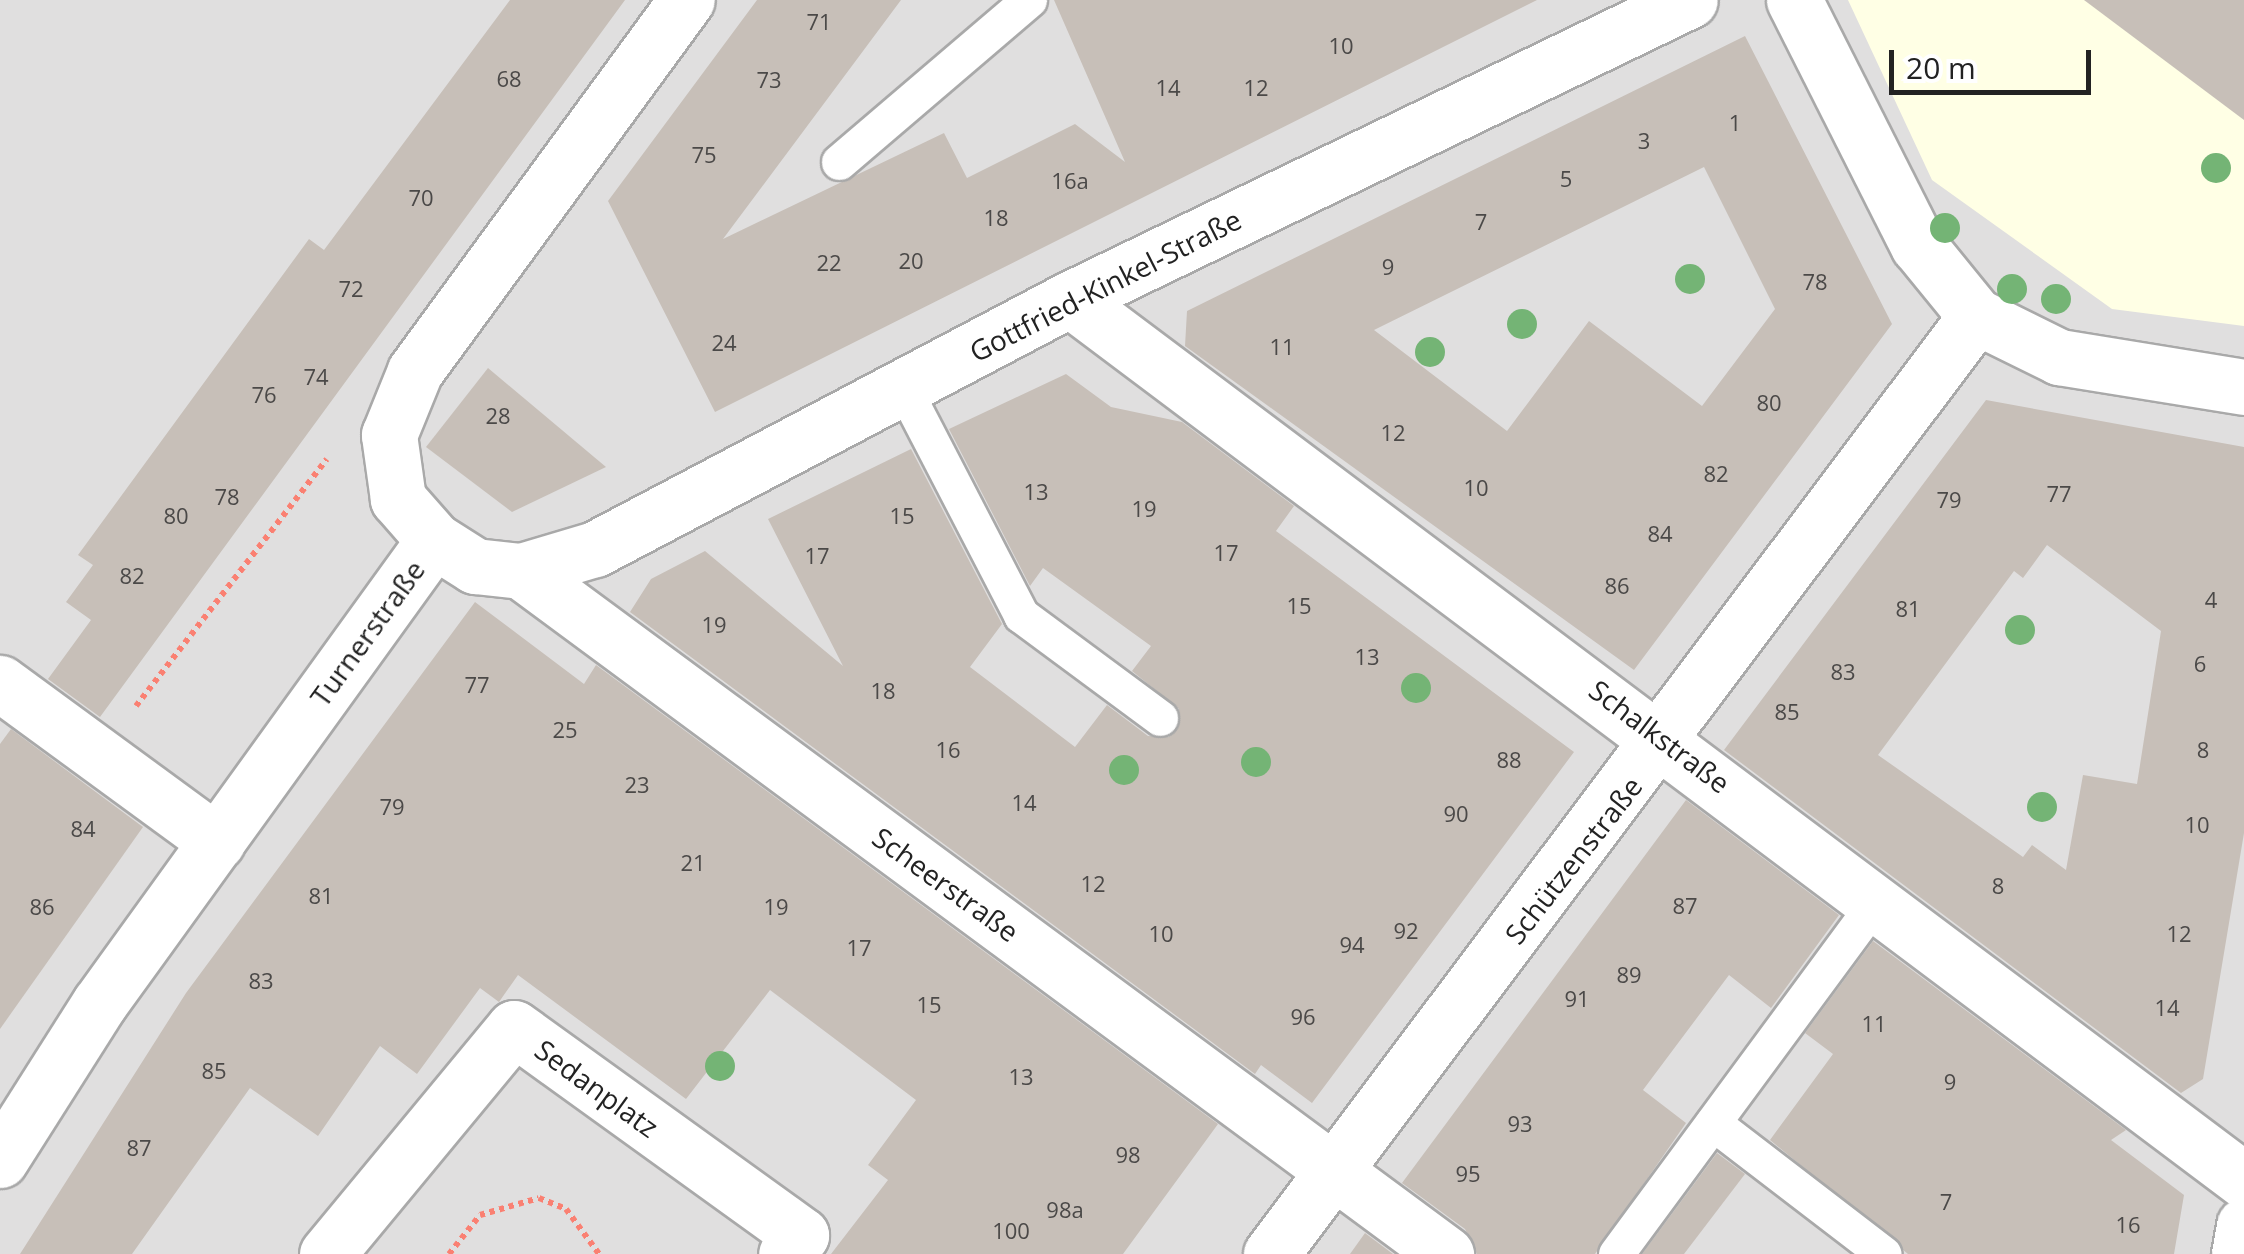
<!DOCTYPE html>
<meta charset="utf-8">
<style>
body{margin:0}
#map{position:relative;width:2244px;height:1254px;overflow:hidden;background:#f2efe9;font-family:"Open Sans",sans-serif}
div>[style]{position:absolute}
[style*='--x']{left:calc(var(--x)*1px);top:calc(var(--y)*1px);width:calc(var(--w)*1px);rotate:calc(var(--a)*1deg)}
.residential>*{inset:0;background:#e0dfdf;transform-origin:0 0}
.education>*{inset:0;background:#ffffe5}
.building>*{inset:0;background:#c7bfb8}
.path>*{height:6px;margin-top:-3px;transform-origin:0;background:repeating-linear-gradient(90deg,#fa8072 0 5px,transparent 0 10px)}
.roads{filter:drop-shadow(2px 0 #a9a9a9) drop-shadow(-2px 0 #a9a9a9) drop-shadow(0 2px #a9a9a9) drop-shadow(0 -2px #a9a9a9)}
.service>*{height:35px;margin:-17.5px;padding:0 17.5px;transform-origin:17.5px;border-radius:17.5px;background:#fff}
.minor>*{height:55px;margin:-27.5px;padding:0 27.5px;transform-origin:27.5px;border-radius:27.5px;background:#fff}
.trees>*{width:30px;height:30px;margin:-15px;border-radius:50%;background:#74b475}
span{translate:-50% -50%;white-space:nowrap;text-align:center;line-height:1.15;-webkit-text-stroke:8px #fff;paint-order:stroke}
.number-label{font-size:22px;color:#4b4948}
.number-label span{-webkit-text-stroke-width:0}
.street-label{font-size:28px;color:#222}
.scale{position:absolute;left:1889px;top:50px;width:202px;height:45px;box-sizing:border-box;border:5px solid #222;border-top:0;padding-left:12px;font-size:30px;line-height:35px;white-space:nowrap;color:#222;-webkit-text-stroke:8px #fff;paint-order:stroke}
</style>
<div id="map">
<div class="residential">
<i style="left:0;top:0;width:2244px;height:1254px"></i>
</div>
<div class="education">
<i style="clip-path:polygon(1848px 0,2244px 0,2244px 326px,2112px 309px,1932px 180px)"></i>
</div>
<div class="building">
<i style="clip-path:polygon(510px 0,625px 0,100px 717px,48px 679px,91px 620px,66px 602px,93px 565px,78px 555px,309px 239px,324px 250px)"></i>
<i style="clip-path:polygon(757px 0,901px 0,723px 239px,944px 133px,967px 178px,1075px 124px,1125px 162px,1054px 0,1537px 0,715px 412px,608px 201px)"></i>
<i style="clip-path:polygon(2084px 0,2244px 0,2244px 120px)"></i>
<i style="clip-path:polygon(evenodd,1745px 36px,1892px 324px,1634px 670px,1185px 346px,1187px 311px,1745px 36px,1704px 167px,1775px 309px,1702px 406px,1589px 321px,1507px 431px,1374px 330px,1704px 167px)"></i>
<i style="clip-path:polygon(488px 368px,606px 467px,512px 512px,426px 447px)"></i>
<i style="clip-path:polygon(1066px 374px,1111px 407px,1182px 422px,1294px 506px,1276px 531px,1574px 752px,1312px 1103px,1261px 1065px,1255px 1074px,630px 612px,651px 579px,705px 551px,843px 666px,768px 519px,911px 449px,1002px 624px,970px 667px,1075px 747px,1107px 705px,1148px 736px,1169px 737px,1179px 709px,1132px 671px,1151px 646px,1043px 568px,1030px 586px,949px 429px)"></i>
<i style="clip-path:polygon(evenodd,1986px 400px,2244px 447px,2244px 833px,2203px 1079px,2181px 1093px,1724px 750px,1986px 400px,2047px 545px,2161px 631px,2137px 784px,2083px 775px,2066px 870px,2032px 845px,2023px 857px,1878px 755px,2014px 571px,2023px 578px,2047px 545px)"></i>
<i style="clip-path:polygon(475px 602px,584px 684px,596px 665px,1218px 1124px,1123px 1254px,831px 1254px,888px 1180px,868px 1165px,916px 1100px,770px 990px,686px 1099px,518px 975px,499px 1002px,480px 988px,417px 1074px,380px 1046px,318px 1136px,250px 1088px,132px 1254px,20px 1254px,186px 993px)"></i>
<i style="clip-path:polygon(11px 729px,143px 827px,0 1029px,0 744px)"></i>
<i style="clip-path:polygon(1686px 800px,1839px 915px,1771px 1008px,1729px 975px,1643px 1090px,1686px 1123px,1595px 1254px,1477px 1254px,1465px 1229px,1402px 1183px)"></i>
<i style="clip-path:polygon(1873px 941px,2126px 1130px,2111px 1140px,2184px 1195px,2174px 1254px,1908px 1254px,1770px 1140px,1833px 1054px,1805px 1033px)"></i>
<i style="clip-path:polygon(1717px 1153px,1745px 1174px,1684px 1254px,1642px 1254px)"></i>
<i style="clip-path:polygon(1365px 1233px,1393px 1254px,1350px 1254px)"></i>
</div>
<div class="path">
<i style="--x:136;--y:706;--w:312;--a:-52.3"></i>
<i style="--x:449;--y:1254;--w:50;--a:-51.5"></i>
<i style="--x:480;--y:1215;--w:61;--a:-16.1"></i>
<i style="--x:539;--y:1198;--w:29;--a:22"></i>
<i style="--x:566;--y:1209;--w:56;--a:53.7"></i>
</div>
<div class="roads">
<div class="service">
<i style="--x:839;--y:162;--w:250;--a:-40.5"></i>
<i style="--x:903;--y:387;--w:257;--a:62.6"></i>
<i style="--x:1021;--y:615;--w:173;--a:36.5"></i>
<i style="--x:1713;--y:1123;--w:215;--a:37.5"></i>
<i style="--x:1616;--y:1254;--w:440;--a:-53.6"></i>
</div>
<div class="minor">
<i style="--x:1794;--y:0;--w:275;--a:63.2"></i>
<i style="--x:1918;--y:245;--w:92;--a:50.8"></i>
<i style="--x:1976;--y:316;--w:93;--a:26.3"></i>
<i style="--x:2059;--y:357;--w:187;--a:9.2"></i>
<i style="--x:1070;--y:299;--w:1468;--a:36.89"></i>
<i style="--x:434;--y:540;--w:49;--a:32.4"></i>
<i style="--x:475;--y:566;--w:46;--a:6.2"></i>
<i style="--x:521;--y:571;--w:1150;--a:36.44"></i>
<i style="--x:521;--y:571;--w:77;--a:-16.6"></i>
<i style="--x:595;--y:549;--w:537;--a:-27.76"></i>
<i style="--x:1070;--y:299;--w:688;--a:-25.75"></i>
<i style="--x:0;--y:683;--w:269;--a:36.2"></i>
<i style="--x:0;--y:1160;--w:185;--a:-57.6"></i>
<i style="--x:99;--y:1004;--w:572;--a:-54.17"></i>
<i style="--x:434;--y:540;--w:55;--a:-131.3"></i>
<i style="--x:398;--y:499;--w:65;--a:-98"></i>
<i style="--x:389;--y:435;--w:69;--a:-67.9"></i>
<i style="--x:415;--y:371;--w:460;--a:-53.8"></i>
<i style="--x:327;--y:1254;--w:293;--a:-50.4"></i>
<i style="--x:514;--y:1028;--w:354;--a:35.8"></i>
<i style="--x:801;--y:1235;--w:24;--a:128"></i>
<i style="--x:1271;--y:1254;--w:1173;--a:-53.07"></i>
<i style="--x:2239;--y:1254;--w:29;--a:-80"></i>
</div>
</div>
<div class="trees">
<i style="left:2216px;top:168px"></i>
<i style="left:1945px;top:228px"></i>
<i style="left:1690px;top:279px"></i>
<i style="left:2012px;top:289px"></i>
<i style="left:2056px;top:299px"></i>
<i style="left:1522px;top:324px"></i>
<i style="left:1430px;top:352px"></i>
<i style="left:2020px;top:630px"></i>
<i style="left:1416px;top:688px"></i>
<i style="left:1256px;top:762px"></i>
<i style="left:1124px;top:770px"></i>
<i style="left:2042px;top:807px"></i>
<i style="left:720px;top:1066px"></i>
</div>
<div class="number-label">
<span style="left:819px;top:22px">71</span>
<span style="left:1341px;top:46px">10</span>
<span style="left:509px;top:79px">68</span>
<span style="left:769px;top:80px">73</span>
<span style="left:1168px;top:88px">14</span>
<span style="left:1256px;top:88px">12</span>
<span style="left:1735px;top:123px">1</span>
<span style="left:1644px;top:141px">3</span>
<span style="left:704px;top:155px">75</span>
<span style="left:1566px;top:179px">5</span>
<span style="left:1070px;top:181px">16a</span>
<span style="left:421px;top:198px">70</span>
<span style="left:996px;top:218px">18</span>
<span style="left:1481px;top:222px">7</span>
<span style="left:911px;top:261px">20</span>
<span style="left:829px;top:263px">22</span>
<span style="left:1388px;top:267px">9</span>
<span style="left:1815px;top:282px">78</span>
<span style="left:351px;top:289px">72</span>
<span style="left:724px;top:343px">24</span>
<span style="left:1282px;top:347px">11</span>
<span style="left:316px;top:377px">74</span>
<span style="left:264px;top:395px">76</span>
<span style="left:1769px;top:403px">80</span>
<span style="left:498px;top:416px">28</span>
<span style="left:1393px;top:433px">12</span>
<span style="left:1716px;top:474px">82</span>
<span style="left:1476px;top:488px">10</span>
<span style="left:1036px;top:492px">13</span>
<span style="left:2059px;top:494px">77</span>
<span style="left:227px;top:497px">78</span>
<span style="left:1949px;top:500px">79</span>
<span style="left:1144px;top:509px">19</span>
<span style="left:176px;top:516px">80</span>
<span style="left:902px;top:516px">15</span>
<span style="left:1660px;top:534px">84</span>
<span style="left:1226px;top:553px">17</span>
<span style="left:817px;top:556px">17</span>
<span style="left:132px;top:576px">82</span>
<span style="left:1617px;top:586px">86</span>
<span style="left:2211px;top:600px">4</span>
<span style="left:1299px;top:606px">15</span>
<span style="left:1908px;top:609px">81</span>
<span style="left:714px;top:625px">19</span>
<span style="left:1367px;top:657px">13</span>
<span style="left:2200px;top:664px">6</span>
<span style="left:1843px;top:672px">83</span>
<span style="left:477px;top:685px">77</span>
<span style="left:883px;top:691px">18</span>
<span style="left:1787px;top:712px">85</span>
<span style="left:565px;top:730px">25</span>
<span style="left:948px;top:750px">16</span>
<span style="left:2203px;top:750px">8</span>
<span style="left:1509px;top:760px">88</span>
<span style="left:637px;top:785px">23</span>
<span style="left:1024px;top:803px">14</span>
<span style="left:392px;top:807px">79</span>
<span style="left:1456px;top:814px">90</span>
<span style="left:2197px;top:825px">10</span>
<span style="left:83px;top:829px">84</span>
<span style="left:693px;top:863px">21</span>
<span style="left:1093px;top:884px">12</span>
<span style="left:1998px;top:886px">8</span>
<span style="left:321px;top:896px">81</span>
<span style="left:1685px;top:906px">87</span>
<span style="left:42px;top:907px">86</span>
<span style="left:776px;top:907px">19</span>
<span style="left:1406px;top:931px">92</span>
<span style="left:1161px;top:934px">10</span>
<span style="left:2179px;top:934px">12</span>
<span style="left:1352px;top:945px">94</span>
<span style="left:859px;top:948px">17</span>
<span style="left:1629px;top:975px">89</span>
<span style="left:261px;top:981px">83</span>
<span style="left:1577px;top:999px">91</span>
<span style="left:929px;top:1005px">15</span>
<span style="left:2167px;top:1008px">14</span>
<span style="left:1303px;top:1017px">96</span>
<span style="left:1874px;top:1024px">11</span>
<span style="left:214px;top:1071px">85</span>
<span style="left:1021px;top:1077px">13</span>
<span style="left:1950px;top:1082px">9</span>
<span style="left:1520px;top:1124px">93</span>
<span style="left:139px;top:1148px">87</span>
<span style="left:1128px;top:1155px">98</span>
<span style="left:1468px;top:1174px">95</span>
<span style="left:1946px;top:1202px">7</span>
<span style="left:1065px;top:1210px">98a</span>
<span style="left:2128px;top:1225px">16</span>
<span style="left:1011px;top:1231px">100</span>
</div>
<div class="street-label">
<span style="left:1105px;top:285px;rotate:-27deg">Gottfried-Kinkel-Straße</span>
<span style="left:367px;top:633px;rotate:-54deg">Turnerstraße</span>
<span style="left:1660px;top:736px;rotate:37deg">Schalkstraße</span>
<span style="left:1573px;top:860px;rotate:-52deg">Schützenstraße</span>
<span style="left:946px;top:884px;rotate:36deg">Scheerstraße</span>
<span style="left:597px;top:1088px;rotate:36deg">Sedanplatz</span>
</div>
<div class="scale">20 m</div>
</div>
